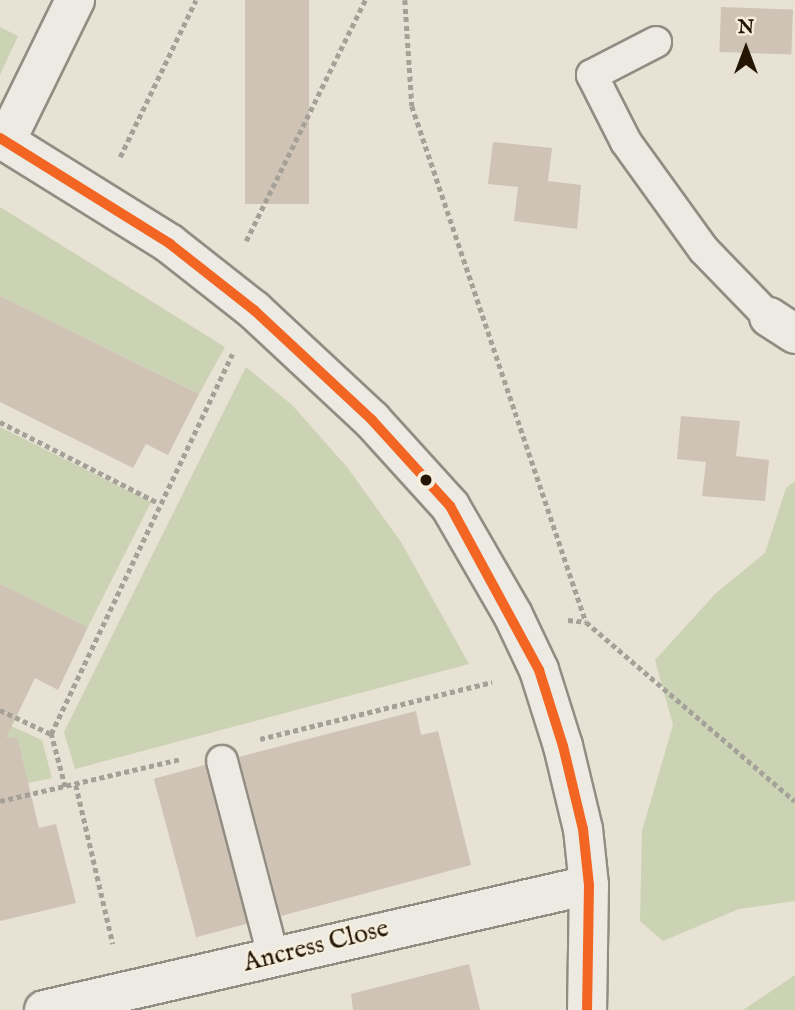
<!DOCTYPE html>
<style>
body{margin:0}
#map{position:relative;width:795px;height:1010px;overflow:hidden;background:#e7e2d3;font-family:"IM FELL English",serif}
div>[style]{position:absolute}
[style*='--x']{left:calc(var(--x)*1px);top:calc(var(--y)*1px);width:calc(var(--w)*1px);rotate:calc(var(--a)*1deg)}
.green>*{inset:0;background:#ccd3b4}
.building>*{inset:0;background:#cfc3b6;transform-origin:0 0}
.path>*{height:4.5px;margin-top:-2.25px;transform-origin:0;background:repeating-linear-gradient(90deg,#a5a199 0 5px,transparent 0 8.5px)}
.roads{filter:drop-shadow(2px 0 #928d83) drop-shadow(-2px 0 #928d83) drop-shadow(0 2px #928d83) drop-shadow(0 -2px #928d83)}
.lane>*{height:30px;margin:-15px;padding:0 15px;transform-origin:15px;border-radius:15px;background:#eceae2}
.street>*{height:38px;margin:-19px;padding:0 19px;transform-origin:19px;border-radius:19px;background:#eceae2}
.bus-1>*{height:10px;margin:-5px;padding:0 5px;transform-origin:5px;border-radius:5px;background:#f26522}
.dots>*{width:19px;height:19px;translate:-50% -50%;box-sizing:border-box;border:4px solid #f5eedd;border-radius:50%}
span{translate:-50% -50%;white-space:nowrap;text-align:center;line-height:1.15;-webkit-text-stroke:5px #f5eedd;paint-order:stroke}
.street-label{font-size:26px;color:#251604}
.north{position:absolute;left:711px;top:14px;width:70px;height:70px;-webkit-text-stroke:5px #f5eedd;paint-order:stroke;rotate:0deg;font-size:19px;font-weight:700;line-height:28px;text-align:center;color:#251604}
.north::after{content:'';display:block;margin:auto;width:24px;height:32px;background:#251604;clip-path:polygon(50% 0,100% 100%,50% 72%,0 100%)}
</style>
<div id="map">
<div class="green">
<i style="clip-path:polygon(0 27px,18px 36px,0 75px)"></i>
<i style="clip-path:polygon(0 207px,225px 347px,199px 394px,0 296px)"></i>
<i style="clip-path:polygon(246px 367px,292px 405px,347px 467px,401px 542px,469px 664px,75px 769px,64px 732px)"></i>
<i style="clip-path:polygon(0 427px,151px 502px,88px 627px,0 584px)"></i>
<i style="clip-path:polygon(795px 481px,795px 901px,739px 909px,663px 941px,640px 921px,642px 831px,673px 725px,655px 660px,716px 593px,765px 553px,786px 488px)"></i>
<i style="clip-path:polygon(0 721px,42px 740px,52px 778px,0 789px)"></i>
<i style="clip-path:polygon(795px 975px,795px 1010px,743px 1010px)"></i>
</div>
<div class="building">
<i style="left:245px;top:0;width:64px;height:204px"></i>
<i style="left:721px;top:7px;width:72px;height:45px;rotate:2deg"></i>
<i style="clip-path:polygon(493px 142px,552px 148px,548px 181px,581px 185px,577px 229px,514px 221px,518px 187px,488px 184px)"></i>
<i style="clip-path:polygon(0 296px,199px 394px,168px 455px,146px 444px,133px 468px,0 402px)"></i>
<i style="clip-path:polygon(681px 416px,740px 421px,736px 456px,769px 460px,765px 501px,702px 496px,706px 462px,677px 459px)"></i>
<i style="clip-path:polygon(0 584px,88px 627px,58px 690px,35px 678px,6px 738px,17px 737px,39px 828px,56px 824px,76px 903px,0 921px)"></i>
<i style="clip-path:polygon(416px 711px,421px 735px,438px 731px,471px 865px,281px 916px,239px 757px)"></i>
<i style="left:205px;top:765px;width:164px;height:53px;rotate:75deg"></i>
<i style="clip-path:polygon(469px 964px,480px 1010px,353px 1010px,351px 994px)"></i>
</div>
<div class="path">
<i style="--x:405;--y:0;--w:106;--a:86.2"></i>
<i style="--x:412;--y:106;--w:545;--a:71.37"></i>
<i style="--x:120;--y:157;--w:174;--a:-64.2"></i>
<i style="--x:246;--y:241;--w:269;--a:-63.7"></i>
<i style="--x:0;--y:422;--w:178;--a:27.1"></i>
<i style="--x:568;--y:620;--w:18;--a:6"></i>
<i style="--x:586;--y:622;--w:275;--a:40.6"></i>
<i style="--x:0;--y:710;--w:56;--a:25.2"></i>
<i style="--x:260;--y:739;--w:239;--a:-13.8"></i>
<i style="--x:76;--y:785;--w:163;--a:76.9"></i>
<i style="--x:65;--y:787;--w:55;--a:-104.8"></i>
<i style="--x:51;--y:734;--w:421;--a:-64.5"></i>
<i style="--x:0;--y:801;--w:185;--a:-13.1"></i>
</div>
<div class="roads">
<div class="lane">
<i style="--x:656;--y:42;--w:72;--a:152.7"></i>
<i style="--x:592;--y:75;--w:75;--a:63.1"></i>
<i style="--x:626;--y:142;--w:133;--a:54.2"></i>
<i style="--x:704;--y:250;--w:93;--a:45.9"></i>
<i style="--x:222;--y:761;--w:202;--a:75.3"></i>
</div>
<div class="street">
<i style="--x:0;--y:138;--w:200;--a:31.9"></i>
<i style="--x:170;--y:244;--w:107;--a:38.2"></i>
<i style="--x:254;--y:310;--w:161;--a:43"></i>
<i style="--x:372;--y:420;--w:116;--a:47.8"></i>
<i style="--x:450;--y:506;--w:126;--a:60"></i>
<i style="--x:513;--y:615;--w:61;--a:64.7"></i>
<i style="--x:539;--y:670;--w:80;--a:72.5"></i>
<i style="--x:563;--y:746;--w:85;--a:76.5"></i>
<i style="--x:583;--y:829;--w:56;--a:83.9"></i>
<i style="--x:589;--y:885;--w:125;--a:90.9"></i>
<i style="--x:6;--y:141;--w:157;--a:-63.9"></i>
<i style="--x:769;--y:317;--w:31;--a:33"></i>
<i style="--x:44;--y:1010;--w:559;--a:-12.92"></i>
</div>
</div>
<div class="bus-1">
<i style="--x:0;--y:138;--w:200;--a:31.9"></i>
<i style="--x:170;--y:244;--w:107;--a:38.2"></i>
<i style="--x:254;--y:310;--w:161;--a:43"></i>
<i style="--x:372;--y:420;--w:116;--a:47.8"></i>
<i style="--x:450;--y:506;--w:187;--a:61.5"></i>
<i style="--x:539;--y:670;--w:80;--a:72.5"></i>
<i style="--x:563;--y:746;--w:85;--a:76.5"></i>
<i style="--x:583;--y:829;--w:56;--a:83.9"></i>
<i style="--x:589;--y:885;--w:125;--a:90.9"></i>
</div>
<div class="dots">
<i style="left:426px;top:480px;background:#251604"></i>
</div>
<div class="street-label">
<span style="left:316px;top:946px;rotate:-14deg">Ancress Close</span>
</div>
<div class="north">N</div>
</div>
